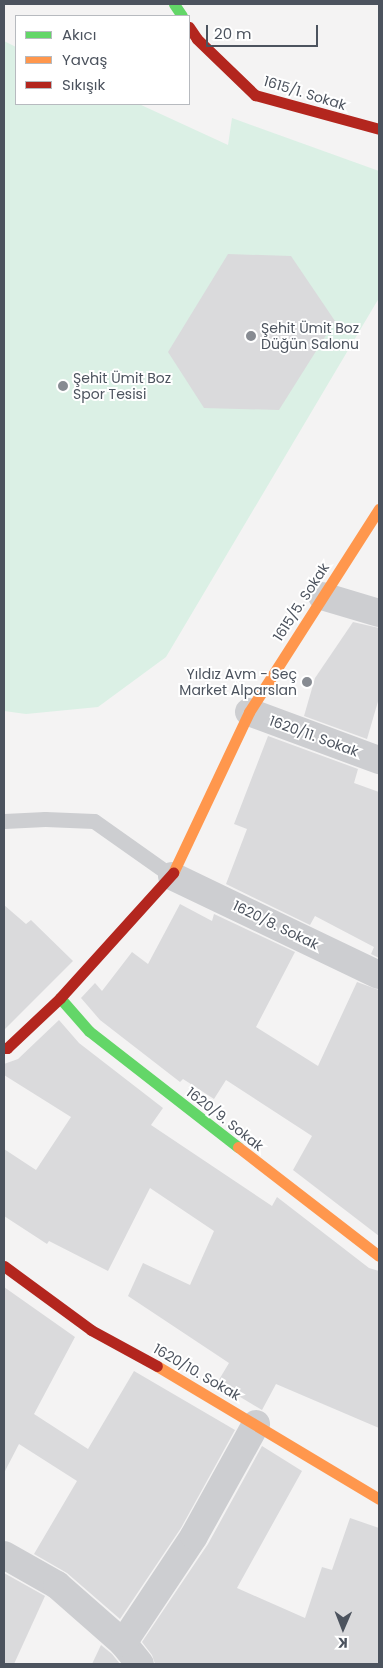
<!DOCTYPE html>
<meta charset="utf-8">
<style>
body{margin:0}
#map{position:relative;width:383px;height:1668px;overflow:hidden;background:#f4f3f3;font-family:Poppins,sans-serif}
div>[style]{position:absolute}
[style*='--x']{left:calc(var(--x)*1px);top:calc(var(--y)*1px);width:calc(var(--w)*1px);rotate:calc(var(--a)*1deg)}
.green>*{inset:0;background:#dbf0e5}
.building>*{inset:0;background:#dadadc}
.lane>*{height:15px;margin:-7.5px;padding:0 7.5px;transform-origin:7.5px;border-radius:7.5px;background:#cdced1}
.street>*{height:28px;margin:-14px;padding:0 14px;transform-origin:14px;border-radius:14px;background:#cdced1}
.fast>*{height:11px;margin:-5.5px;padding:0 5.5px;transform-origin:5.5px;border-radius:5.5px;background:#63d668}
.slow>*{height:11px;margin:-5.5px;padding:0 5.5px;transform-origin:5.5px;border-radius:5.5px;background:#ff974d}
.jam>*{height:11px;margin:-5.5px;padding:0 5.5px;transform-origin:5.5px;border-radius:5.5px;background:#b3261e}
.dots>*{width:14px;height:14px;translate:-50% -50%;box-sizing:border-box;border:2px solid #fff;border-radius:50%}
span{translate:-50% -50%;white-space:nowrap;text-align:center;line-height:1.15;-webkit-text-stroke:4px #fff;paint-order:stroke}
.street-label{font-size:14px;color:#4c535e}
.poi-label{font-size:14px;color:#4c535e}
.left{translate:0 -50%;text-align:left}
.right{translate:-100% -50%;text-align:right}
.frame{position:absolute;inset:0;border:5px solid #4c535e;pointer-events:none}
.legend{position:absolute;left:15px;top:15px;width:175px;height:90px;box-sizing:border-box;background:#fff;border:1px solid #b7babf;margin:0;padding:6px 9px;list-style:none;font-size:15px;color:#4c535e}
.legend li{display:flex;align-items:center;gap:10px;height:25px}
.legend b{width:25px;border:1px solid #b7babf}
.north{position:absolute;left:318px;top:1603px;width:50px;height:50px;-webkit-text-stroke:4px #fff;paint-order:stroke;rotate:181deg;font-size:14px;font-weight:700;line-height:20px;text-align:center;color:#4c535e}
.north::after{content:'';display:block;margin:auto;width:18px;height:22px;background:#4c535e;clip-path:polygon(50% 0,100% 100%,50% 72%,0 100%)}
.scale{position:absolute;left:206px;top:25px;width:112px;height:22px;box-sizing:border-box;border:2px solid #4c535e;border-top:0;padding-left:6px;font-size:15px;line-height:18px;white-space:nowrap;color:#4c535e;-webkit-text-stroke:4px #fff;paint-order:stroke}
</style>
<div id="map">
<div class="green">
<i style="clip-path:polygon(4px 41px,16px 47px,16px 104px,139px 104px,228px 145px,232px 118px,379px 171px,379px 298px,166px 657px,98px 707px,26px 714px,4px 711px)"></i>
</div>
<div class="building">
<i style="clip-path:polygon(228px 254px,291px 256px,335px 321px,279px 410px,204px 408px,168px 352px)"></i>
<i style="clip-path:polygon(353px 622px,379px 628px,379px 698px,367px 739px,304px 716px,315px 678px)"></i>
<i style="clip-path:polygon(268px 736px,358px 769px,354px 783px,379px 792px,379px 958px,371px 954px,374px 947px,315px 916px,310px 925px,226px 884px,247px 829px,234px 824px)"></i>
<i style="clip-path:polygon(180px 904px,212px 921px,214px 914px,295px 952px,256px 1027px,318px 1066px,357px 982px,379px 990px,379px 1236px,293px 1170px,312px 1136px,226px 1080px,214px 1099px,183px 1079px,180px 1082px,100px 1020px,81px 998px,95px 983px,102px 991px,132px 952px,148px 964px)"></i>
<i style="clip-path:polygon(4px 905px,26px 924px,31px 920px,73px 961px,4px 1030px)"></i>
<i style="clip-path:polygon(59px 1020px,79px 1043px,163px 1108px,151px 1125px,272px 1206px,277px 1197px,369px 1268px,379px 1271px,379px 1428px,276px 1384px,262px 1410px,217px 1383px,229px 1363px,128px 1296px,143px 1263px,190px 1285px,214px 1231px,150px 1188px,108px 1271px,49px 1241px,47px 1244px,4px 1216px,4px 1149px,36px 1170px,71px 1117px,4px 1075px,4px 1064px,18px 1059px)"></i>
<i style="clip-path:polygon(4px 1287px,75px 1337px,34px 1414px,88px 1449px,134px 1371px,235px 1430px,181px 1528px,120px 1619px,67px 1573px,34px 1554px,77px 1481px,19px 1444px,4px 1473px)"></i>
<i style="clip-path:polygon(262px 1446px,302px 1471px,237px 1588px,305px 1618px,322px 1567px,332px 1570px,350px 1518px,379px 1528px,379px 1664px,155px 1664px,152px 1655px,142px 1642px,208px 1544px)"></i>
<i style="clip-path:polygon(4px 1573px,45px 1596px,14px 1664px,4px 1664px)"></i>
<i style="clip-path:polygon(101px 1645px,112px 1654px,120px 1664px,92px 1664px)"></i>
</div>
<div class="lane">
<i style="--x:4;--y:821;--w:41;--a:-2.8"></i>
<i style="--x:45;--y:819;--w:49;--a:2.3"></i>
<i style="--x:94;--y:821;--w:95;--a:35.2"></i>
</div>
<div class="street">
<i style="--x:322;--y:596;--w:59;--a:16.6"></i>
<i style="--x:249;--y:712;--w:139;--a:20.3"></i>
<i style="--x:172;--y:876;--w:229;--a:25.6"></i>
<i style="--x:4;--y:1555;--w:61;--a:29.5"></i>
<i style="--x:57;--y:1585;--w:88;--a:41.3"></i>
<i style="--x:123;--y:1643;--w:27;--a:51"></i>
<i style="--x:123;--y:1643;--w:128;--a:-56.4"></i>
<i style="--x:194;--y:1536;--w:128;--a:-61"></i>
</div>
<div class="fast">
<i style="--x:174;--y:4;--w:14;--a:56"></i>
<i style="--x:60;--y:998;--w:44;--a:48.7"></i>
<i style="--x:89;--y:1031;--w:189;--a:37.9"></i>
</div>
<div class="slow">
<i style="--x:173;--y:873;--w:178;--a:-64.7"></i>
<i style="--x:249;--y:712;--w:241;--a:-57.4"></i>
<i style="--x:238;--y:1147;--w:178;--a:37.7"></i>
<i style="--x:157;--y:1366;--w:259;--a:30.9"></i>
</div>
<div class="jam">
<i style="--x:189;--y:27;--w:14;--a:56"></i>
<i style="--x:197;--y:39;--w:81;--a:44"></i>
<i style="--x:255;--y:95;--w:129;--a:15.3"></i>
<i style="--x:4;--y:1048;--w:3;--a:0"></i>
<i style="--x:7;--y:1048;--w:73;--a:-43.3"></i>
<i style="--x:60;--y:998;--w:169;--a:-47.9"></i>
<i style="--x:4;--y:1266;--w:108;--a:36.3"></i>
<i style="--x:91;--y:1330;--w:75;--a:28.6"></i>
</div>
<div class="dots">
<i style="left:251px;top:336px;background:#878b92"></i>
<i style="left:63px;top:386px;background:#878b92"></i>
<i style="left:307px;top:682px;background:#878b92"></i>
</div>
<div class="street-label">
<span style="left:305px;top:93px;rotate:17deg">1615/1. Sokak</span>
<span style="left:301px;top:602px;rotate:-57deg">1615/5. Sokak</span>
<span style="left:314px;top:736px;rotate:20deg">1620/11. Sokak</span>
<span style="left:276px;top:925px;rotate:26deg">1620/8. Sokak</span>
<span style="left:225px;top:1119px;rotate:38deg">1620/9. Sokak</span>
<span style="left:197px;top:1372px;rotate:30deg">1620/10. Sokak</span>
</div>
<div class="poi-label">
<span class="left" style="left:261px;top:336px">Şehit Ümit Boz<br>Düğün Salonu</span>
<span class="left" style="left:73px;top:386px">Şehit Ümit Boz<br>Spor Tesisi</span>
<span class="right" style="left:297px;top:682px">Yıldız Avm - Seç<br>Market Alparslan</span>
</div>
<div class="frame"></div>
<ul class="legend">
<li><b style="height:6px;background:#63d668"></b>Akıcı</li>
<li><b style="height:6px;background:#ff974d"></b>Yavaş</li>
<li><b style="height:6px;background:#b3261e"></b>Sıkışık</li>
</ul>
<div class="north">K</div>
<div class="scale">20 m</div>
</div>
